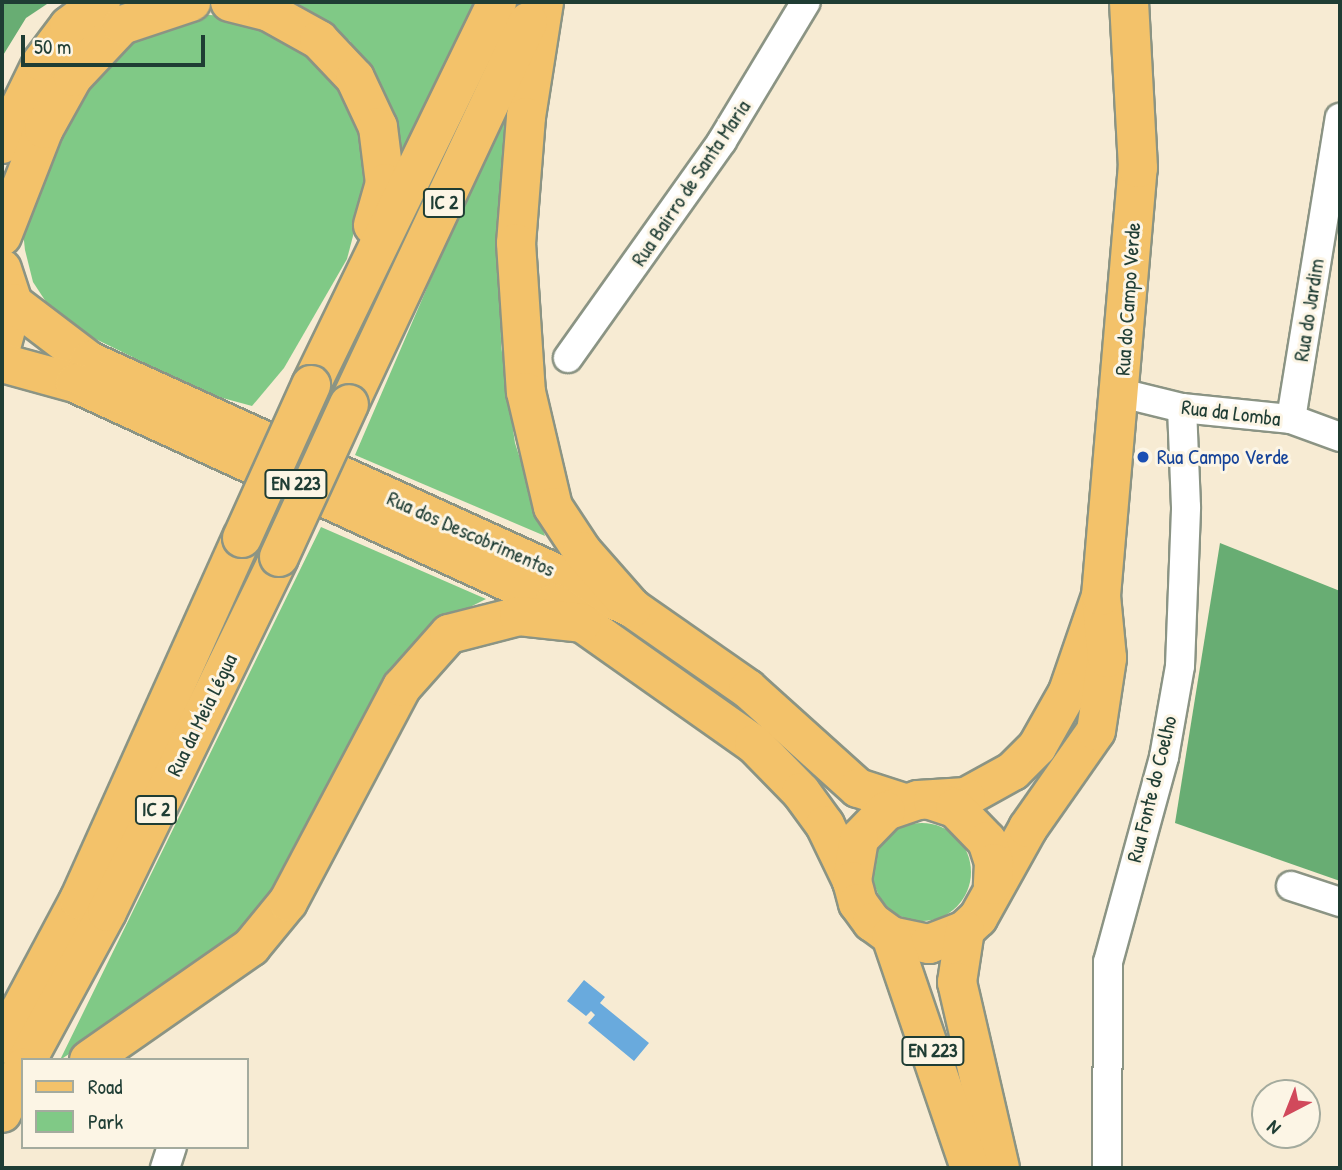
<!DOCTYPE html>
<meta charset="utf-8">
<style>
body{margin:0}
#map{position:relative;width:1342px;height:1170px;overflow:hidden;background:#f7ebd3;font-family:"Patrick Hand",sans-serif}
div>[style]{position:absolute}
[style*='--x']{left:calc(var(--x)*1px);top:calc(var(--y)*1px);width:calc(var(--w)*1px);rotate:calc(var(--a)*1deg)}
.green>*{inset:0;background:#80c986}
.round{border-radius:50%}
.forest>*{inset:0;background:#68ad73}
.water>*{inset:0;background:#69aadd}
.roads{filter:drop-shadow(2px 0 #8b9484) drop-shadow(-2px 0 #8b9484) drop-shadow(0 2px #8b9484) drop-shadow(0 -2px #8b9484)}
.minor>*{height:28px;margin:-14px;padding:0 14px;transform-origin:14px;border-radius:14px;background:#fff}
.primary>*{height:38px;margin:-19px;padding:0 19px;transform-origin:19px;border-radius:19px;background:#f3c26a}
.trunk>*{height:38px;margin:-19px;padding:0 19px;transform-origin:19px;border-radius:19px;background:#f3c26a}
.bridges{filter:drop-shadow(2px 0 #8b9484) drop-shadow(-2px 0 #8b9484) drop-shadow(0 2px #8b9484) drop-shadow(0 -2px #8b9484)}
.trunk-bridge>*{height:38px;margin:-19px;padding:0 19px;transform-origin:19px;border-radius:19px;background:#f3c26a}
.dots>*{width:19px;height:19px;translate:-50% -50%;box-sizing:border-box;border:4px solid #fcf5e5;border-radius:50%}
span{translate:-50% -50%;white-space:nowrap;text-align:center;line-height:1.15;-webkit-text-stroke:6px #fcf5e5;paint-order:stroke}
.shield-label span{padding:2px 5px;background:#fcf5e5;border:2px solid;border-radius:5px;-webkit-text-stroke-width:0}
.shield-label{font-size:19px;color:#1f3d34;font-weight:700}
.street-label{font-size:21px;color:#1f3d34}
.transit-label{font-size:21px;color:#164399}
.left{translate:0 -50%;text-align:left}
.frame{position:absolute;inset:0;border:4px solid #1f3d34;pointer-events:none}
.legend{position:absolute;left:21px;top:1058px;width:228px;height:91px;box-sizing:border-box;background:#fcf5e5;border:2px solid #a4ab9e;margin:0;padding:9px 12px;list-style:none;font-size:21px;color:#1f3d34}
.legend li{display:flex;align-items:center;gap:14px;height:35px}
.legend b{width:35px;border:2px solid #a4ab9e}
.north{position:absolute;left:1251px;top:1079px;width:70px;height:70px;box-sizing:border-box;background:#fcf5e5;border:2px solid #a4ab9e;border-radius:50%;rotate:222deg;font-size:19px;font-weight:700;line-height:28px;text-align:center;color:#1f3d34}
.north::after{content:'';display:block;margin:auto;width:24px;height:32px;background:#d1495b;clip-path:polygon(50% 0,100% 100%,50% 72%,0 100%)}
.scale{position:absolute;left:21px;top:35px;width:184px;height:32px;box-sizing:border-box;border:4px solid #1f3d34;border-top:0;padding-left:9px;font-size:21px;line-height:24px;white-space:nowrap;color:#1f3d34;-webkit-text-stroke:5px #fcf5e5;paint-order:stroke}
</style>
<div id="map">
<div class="green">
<i style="clip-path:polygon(288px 2px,478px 2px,400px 174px,389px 115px,350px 41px,300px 5px)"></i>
<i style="clip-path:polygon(177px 14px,240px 16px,268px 24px,342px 80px,371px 167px,347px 259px,284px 368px,252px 406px,208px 394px,69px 326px,52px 311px,33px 282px,25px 250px,22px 223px,29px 194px,99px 61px)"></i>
<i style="clip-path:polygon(511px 93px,500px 184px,501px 345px,515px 443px,545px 536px,355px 455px)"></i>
<i style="clip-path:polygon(321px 527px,486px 599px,454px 615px,280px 885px,229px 948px,60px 1060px)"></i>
<i class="round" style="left:873px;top:823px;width:98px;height:98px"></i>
</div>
<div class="forest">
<i style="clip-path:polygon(2px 2px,50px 2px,26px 18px,2px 57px)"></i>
<i style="clip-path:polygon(1220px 543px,1340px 591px,1340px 881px,1175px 823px)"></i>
</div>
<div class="water">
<i style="clip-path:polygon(584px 980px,605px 997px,600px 1003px,649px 1043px,634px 1061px,588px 1023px,595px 1015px,591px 1011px,586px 1016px,567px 1001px)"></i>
</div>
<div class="roads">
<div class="minor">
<i style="--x:568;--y:358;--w:266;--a:-54.6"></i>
<i style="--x:722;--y:141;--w:162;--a:-58.9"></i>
<i style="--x:1121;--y:393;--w:63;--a:13.8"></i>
<i style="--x:1182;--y:408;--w:110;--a:5.8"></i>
<i style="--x:1291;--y:419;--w:52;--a:20.2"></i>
<i style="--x:1291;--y:419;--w:305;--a:-80.8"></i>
<i style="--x:1291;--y:886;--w:52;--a:18.1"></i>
<i style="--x:165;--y:1168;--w:22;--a:-72"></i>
<i style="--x:1107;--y:1168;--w:206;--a:-89.7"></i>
<i style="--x:1108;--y:962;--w:213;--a:-74.7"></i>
<i style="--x:1164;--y:757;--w:92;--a:-80"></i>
<i style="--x:1180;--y:666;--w:159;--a:-87.8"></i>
<i style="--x:1186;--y:507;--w:99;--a:-92.3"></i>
</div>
<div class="primary">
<i style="--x:2;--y:269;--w:36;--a:72"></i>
<i style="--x:13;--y:303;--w:42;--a:105"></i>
<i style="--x:13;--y:303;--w:96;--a:37.3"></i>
<i style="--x:89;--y:361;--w:597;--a:24.46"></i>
<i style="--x:632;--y:608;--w:141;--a:34.9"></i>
<i style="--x:748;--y:689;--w:148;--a:42"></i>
<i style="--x:858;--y:788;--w:48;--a:18.1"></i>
<i style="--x:2;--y:363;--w:76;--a:15.3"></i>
<i style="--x:75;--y:383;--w:527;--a:24.67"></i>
<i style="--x:554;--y:603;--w:245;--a:35.2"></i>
<i style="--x:754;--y:744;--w:67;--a:45.6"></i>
<i style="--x:801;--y:792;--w:41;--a:54"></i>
<i style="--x:825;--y:825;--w:62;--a:64.3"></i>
<i style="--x:1101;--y:596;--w:102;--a:109"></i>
<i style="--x:1068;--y:692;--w:63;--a:119.4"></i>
<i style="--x:1037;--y:747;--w:34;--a:135"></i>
<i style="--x:1013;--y:771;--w:54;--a:151"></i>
<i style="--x:966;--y:797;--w:48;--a:176.4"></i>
<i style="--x:918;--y:800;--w:34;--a:161"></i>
<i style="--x:886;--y:811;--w:39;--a:134"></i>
<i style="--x:859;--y:839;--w:43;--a:99.5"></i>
<i style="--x:852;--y:881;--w:23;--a:75"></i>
<i style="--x:858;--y:903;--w:24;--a:54"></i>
<i style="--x:872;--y:922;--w:24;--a:36"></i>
<i style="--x:891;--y:936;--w:39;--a:12"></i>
<i style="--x:929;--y:944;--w:39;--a:-21"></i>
<i style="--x:965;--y:930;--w:18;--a:-43"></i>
<i style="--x:978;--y:918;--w:103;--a:-60.9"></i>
<i style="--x:1028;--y:828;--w:118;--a:-55"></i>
<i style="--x:1096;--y:731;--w:74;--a:-81.4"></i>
<i style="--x:1107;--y:658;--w:62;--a:-95.5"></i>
<i style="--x:1101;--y:596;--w:430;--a:-85.1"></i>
<i style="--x:1138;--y:168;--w:166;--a:-93.1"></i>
<i style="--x:933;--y:801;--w:23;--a:18"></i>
<i style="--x:955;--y:808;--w:46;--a:45.9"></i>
<i style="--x:987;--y:841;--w:23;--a:72"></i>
<i style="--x:994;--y:863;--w:22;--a:93"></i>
<i style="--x:965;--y:930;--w:53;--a:98.7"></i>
<i style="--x:957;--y:982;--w:191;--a:77"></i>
<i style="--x:891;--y:936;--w:245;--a:71.2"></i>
</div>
<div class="trunk">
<i style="--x:230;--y:2;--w:38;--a:14"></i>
<i style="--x:267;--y:11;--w:60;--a:29.1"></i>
<i style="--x:319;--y:40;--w:52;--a:46.5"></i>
<i style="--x:355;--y:78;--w:54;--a:64.9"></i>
<i style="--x:378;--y:127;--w:56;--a:82.9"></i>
<i style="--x:385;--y:183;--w:44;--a:105.9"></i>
<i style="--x:544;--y:2;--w:116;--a:98.9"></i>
<i style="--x:526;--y:117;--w:126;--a:94.5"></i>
<i style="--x:516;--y:243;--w:149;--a:86.2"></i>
<i style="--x:526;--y:392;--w:118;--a:76.8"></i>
<i style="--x:553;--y:507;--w:53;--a:56.6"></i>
<i style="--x:582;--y:551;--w:76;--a:48.7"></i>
<i style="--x:2;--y:144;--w:91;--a:-64"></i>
<i style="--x:42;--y:62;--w:45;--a:-53.1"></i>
<i style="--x:69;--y:26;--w:40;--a:-37"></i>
<i style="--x:2;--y:236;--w:115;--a:-68.6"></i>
<i style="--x:44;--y:129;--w:60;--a:-60.9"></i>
<i style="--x:73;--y:77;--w:71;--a:-46.7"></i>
<i style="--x:122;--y:25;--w:73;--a:-18.4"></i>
<i style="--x:311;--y:385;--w:426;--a:-64.1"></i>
<i style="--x:349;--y:404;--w:422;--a:-64.9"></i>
<i style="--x:2;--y:1044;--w:163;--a:-61.9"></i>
<i style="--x:79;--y:900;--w:397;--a:-65.8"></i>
<i style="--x:27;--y:1060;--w:168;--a:-61.6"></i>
<i style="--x:107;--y:912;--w:394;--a:-64.1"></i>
<i style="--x:89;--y:1060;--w:198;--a:-34.9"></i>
<i style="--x:251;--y:947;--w:58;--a:-50.6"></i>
<i style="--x:288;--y:902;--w:243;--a:-62.1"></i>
<i style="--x:402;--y:687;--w:71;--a:-48.4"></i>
<i style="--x:449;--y:634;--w:72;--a:-14.4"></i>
<i style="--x:519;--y:616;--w:63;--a:6.3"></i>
<i style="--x:2;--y:1113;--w:50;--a:-65"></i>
</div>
</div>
<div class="bridges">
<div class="trunk-bridge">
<i style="--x:242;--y:538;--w:168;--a:-65.7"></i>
<i style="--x:279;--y:557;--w:168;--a:-65.4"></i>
</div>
</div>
<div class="dots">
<i style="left:1143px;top:457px;background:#1a4fb4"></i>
</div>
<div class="shield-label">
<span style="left:444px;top:203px">IC 2</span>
<span style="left:296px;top:484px">EN 223</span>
<span style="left:156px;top:810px">IC 2</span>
<span style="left:933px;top:1051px">EN 223</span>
</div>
<div class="street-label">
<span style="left:691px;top:183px;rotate:-56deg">Rua Bairro de Santa Maria</span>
<span style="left:1128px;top:299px;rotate:-86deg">Rua do Campo Verde</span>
<span style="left:1309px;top:310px;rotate:-81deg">Rua do Jardim</span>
<span style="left:1231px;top:413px;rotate:7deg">Rua da Lomba</span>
<span style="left:471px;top:534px;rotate:24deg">Rua dos Descobrimentos</span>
<span style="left:202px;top:715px;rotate:-64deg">Rua da Meia Légua</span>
<span style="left:1152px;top:789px;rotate:-76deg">Rua Fonte do Coelho</span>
</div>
<div class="transit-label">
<span class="left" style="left:1157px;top:457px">Rua Campo Verde</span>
</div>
<div class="frame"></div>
<ul class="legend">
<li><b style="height:9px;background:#f3c26a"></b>Road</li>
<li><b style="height:19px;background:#80c986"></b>Park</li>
</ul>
<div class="north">N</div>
<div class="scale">50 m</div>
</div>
